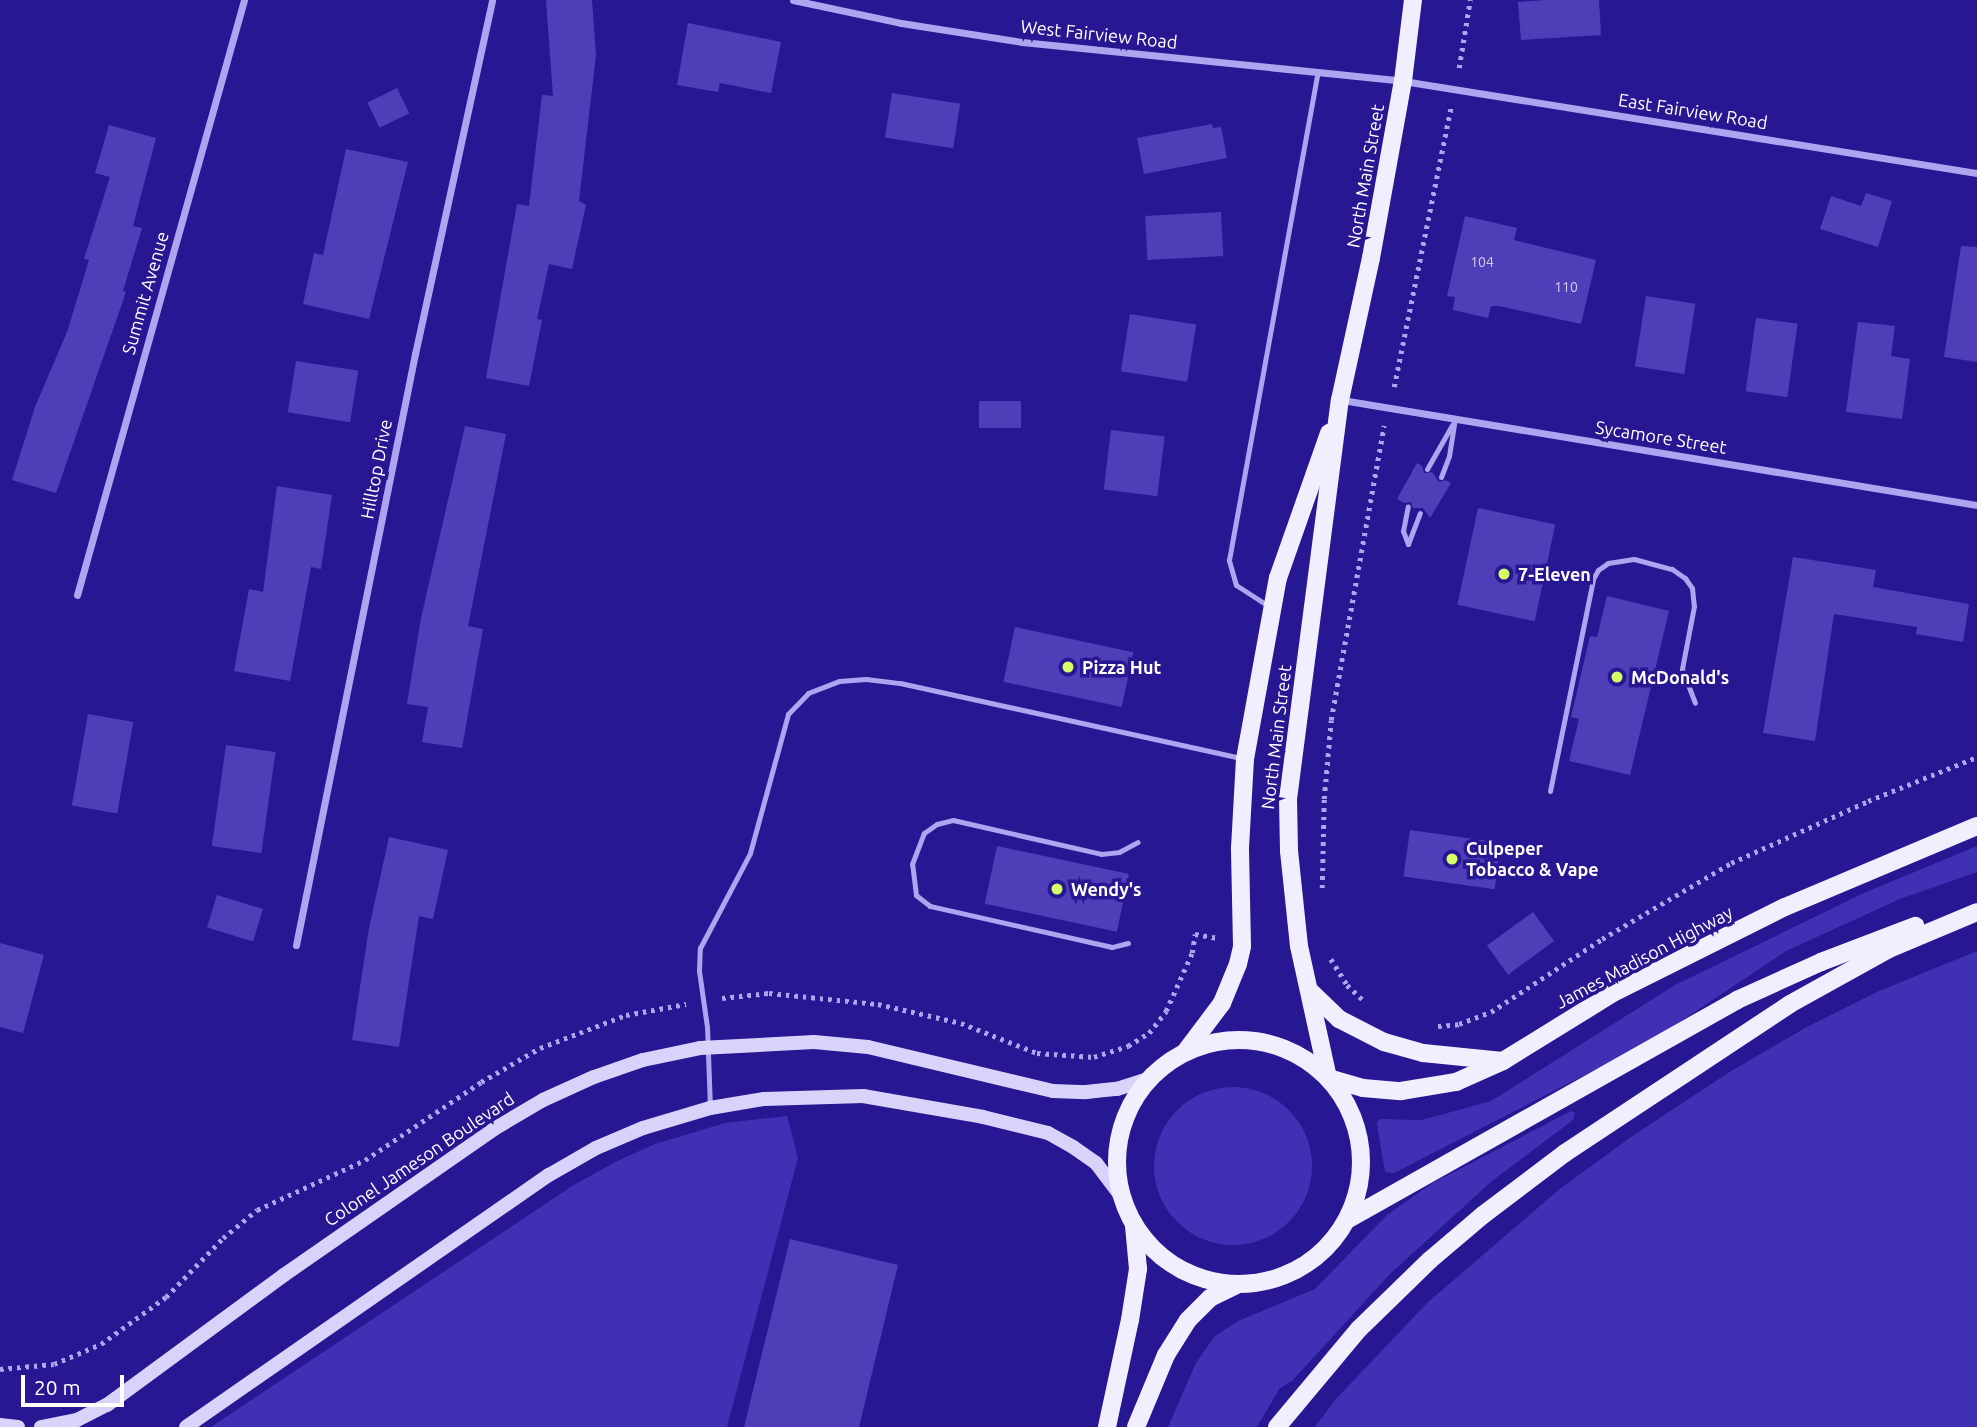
<!DOCTYPE html>
<style>
body{margin:0}
#map{position:relative;width:1977px;height:1427px;overflow:hidden;background:#271792;font-family:Ubuntu,sans-serif}
div>[style]{position:absolute}
[style*='--x']{left:calc(var(--x)*1px);top:calc(var(--y)*1px);width:calc(var(--w)*1px);rotate:calc(var(--a)*1deg)}
.green>*{inset:0;background:#4030b3}
.round{border-radius:50%}
.building>*{inset:0;background:#4e3fb9;transform-origin:0 0}
.path>*{height:4.5px;margin-top:-2.25px;transform-origin:0;background:repeating-linear-gradient(90deg,#aea5f0 0 3.5px,transparent 0 8.5px)}
.lane>*{height:5px;margin:-2.5px;padding:0 2.5px;transform-origin:2.5px;border-radius:2.5px;background:#aea5f0}
.street>*{height:7px;margin:-3.5px;padding:0 3.5px;transform-origin:3.5px;border-radius:3.5px;background:#aea5f0}
.secondary>*{height:14px;margin:-7px;padding:0 7px;transform-origin:7px;border-radius:7px;background:#d9d3fb}
.primary>*{height:18px;margin:-9px;padding:0 9px;transform-origin:9px;border-radius:9px;background:#f1efff}
.primary>.ring{margin:-9px;padding:0;box-sizing:content-box;background:none;border:18px solid #f1efff;border-radius:50%}
.dots>*{width:19px;height:19px;translate:-50% -50%;box-sizing:border-box;border:4px solid #271792;border-radius:50%}
span{translate:-50% -50%;white-space:nowrap;text-align:center;line-height:1.15;-webkit-text-stroke:7px #271792;paint-order:stroke}
.number-label{font-size:14px;color:#d3cfee}
.number-label span{-webkit-text-stroke-width:0}
.street-label{font-size:18px;color:#fff}
.poi-label{font-size:18px;color:#fff;font-weight:700}
.left{translate:0 -50%;text-align:left}
.scale{position:absolute;left:21px;top:1375px;width:103px;height:32px;box-sizing:border-box;border:4px solid #fff;border-top:0;padding-left:9px;font-size:21px;line-height:24px;white-space:nowrap;color:#fff;-webkit-text-stroke:5px #271792;paint-order:stroke}
</style>
<div id="map">
<div class="green">
<i style="clip-path:polygon(1977px 846px,1977px 872px,1900px 899px,1786px 951px,1651px 1041px,1394px 1173px,1385px 1172px,1377px 1124px,1379px 1119px,1422px 1120px,1491px 1101px,1675px 985px,1864px 893px)"></i>
<i style="clip-path:polygon(1977px 951px,1977px 1427px,1315px 1427px,1335px 1400px,1427px 1303px,1561px 1188px,1631px 1137px,1728px 1073px,1805px 1028px,1879px 991px)"></i>
<i class="round" style="left:1154px;top:1087px;width:158px;height:158px"></i>
<i style="clip-path:polygon(1571px 1111px,1575px 1113px,1573px 1120px,1492px 1181px,1389px 1275px,1292px 1381px,1280px 1388px,1257px 1427px,1168px 1427px,1196px 1363px,1214px 1337px,1238px 1321px,1315px 1289px,1387px 1215px,1431px 1184px)"></i>
<i style="clip-path:polygon(787px 1116px,798px 1158px,727px 1427px,211px 1427px,572px 1186px,617px 1161px,655px 1144px,725px 1123px)"></i>
</div>
<div class="building">
<i style="clip-path:polygon(546px 0,592px 0,596px 55px,579px 201px,586px 205px,572px 269px,549px 264px,537px 319px,542px 320px,529px 386px,486px 378px,517px 204px,529px 206px,542px 95px,553px 96px)"></i>
<i style="clip-path:polygon(1546px 0,1599px 0,1601px 35px,1521px 40px,1518px 2px)"></i>
<i style="clip-path:polygon(688px 23px,781px 42px,771px 93px,720px 83px,718px 92px,677px 85px)"></i>
<i style="left:397px;top:88px;width:28px;height:33px;rotate:64deg"></i>
<i style="left:892px;top:93px;width:69px;height:45px;rotate:9deg"></i>
<i style="clip-path:polygon(1212px 124px,1213px 128px,1221px 127px,1227px 158px,1144px 174px,1137px 138px)"></i>
<i style="clip-path:polygon(109px 125px,156px 138px,133px 226px,142px 228px,123px 291px,126px 292px,56px 493px,12px 480px,35px 407px,67px 332px,89px 260px,84px 259px,110px 177px,95px 173px)"></i>
<i style="clip-path:polygon(346px 149px,408px 162px,369px 319px,303px 304px,314px 253px,323px 255px)"></i>
<i style="clip-path:polygon(1866px 193px,1892px 201px,1878px 247px,1820px 229px,1831px 196px,1861px 206px)"></i>
<i style="left:1221px;top:212px;width:44px;height:76px;rotate:87deg"></i>
<i style="clip-path:polygon(1465px 216px,1517px 228px,1514px 240px,1596px 260px,1581px 324px,1499px 306px,1491px 306px,1488px 318px,1453px 310px,1455px 297px,1447px 296px)"></i>
<i style="clip-path:polygon(1961px 246px,1977px 247px,1977px 362px,1944px 357px)"></i>
<i style="left:1646px;top:296px;width:50px;height:71px;rotate:9deg"></i>
<i style="left:1130px;top:314px;width:67px;height:58px;rotate:9deg"></i>
<i style="left:1756px;top:318px;width:42px;height:74px;rotate:8deg"></i>
<i style="clip-path:polygon(1858px 322px,1895px 326px,1891px 356px,1910px 359px,1902px 419px,1846px 412px)"></i>
<i style="left:296px;top:361px;width:63px;height:52px;rotate:9deg"></i>
<i style="left:979px;top:401px;width:42px;height:27px"></i>
<i style="clip-path:polygon(465px 426px,506px 434px,468px 626px,483px 629px,462px 748px,422px 742px,428px 707px,407px 704px,421px 618px)"></i>
<i style="left:1111px;top:430px;width:54px;height:60px;rotate:7deg"></i>
<i style="clip-path:polygon(1417px 463px,1422px 466px,1424px 473px,1432px 472px,1439px 482px,1445px 480px,1451px 483px,1430px 518px,1423px 508px,1413px 508px,1411px 502px,1404px 503px,1397px 499px)"></i>
<i style="clip-path:polygon(277px 486px,332px 495px,321px 569px,311px 567px,290px 681px,234px 671px,249px 589px,263px 592px)"></i>
<i style="left:1478px;top:508px;width:79px;height:99px;rotate:12deg"></i>
<i style="clip-path:polygon(1793px 557px,1876px 570px,1873px 587px,1969px 604px,1963px 642px,1916px 634px,1917px 627px,1834px 614px,1815px 741px,1763px 733px)"></i>
<i style="clip-path:polygon(1607px 596px,1669px 611px,1630px 775px,1569px 761px,1579px 719px,1571px 717px,1590px 636px,1597px 637px)"></i>
<i style="left:1015px;top:627px;width:121px;height:56px;rotate:12deg"></i>
<i style="left:88px;top:714px;width:46px;height:93px;rotate:10deg"></i>
<i style="left:226px;top:745px;width:50px;height:102px;rotate:8deg"></i>
<i style="left:1410px;top:830px;width:92px;height:47px;rotate:8deg"></i>
<i style="clip-path:polygon(389px 837px,448px 850px,433px 919px,419px 916px,399px 1047px,352px 1040px,369px 928px)"></i>
<i style="left:997px;top:846px;width:135px;height:59px;rotate:12deg"></i>
<i style="left:217px;top:895px;width:48px;height:34px;rotate:17deg"></i>
<i style="left:1533px;top:912px;width:36px;height:57px;rotate:54deg"></i>
<i style="clip-path:polygon(0 943px,44px 955px,23px 1033px,0 1027px)"></i>
<i style="clip-path:polygon(790px 1239px,898px 1265px,859px 1427px,744px 1427px)"></i>
</div>
<div class="path">
<i style="--x:1459;--y:68;--w:69;--a:-80.8"></i>
<i style="--x:1394;--y:387;--w:285;--a:-78.5"></i>
<i style="--x:1322;--y:888;--w:89;--a:-88.7"></i>
<i style="--x:1324;--y:799;--w:79;--a:-84.9"></i>
<i style="--x:1331;--y:720;--w:299;--a:-79.8"></i>
<i style="--x:1331;--y:959;--w:31;--a:58"></i>
<i style="--x:1347;--y:985;--w:21;--a:43"></i>
<i style="--x:722;--y:998;--w:47;--a:-6.1"></i>
<i style="--x:769;--y:993;--w:110;--a:5.8"></i>
<i style="--x:878;--y:1004;--w:85;--a:12.9"></i>
<i style="--x:961;--y:1023;--w:82;--a:21.5"></i>
<i style="--x:1037;--y:1053;--w:57;--a:4"></i>
<i style="--x:1094;--y:1057;--w:36;--a:-18"></i>
<i style="--x:1128;--y:1046;--w:25;--a:-32"></i>
<i style="--x:1149;--y:1033;--w:28;--a:-52"></i>
<i style="--x:1166;--y:1011;--w:64;--a:-65.9"></i>
<i style="--x:1192;--y:953;--w:19;--a:-81"></i>
<i style="--x:1195;--y:934;--w:23;--a:10"></i>
<i style="--x:1438;--y:1026;--w:21;--a:-5"></i>
<i style="--x:1459;--y:1024;--w:34;--a:-21"></i>
<i style="--x:1491;--y:1012;--w:133;--a:-33.3"></i>
<i style="--x:1602;--y:939;--w:150;--a:-30.5"></i>
<i style="--x:1731;--y:863;--w:150;--a:-24.3"></i>
<i style="--x:1868;--y:801;--w:118;--a:-22"></i>
<i style="--x:0;--y:1369;--w:54;--a:-5.3"></i>
<i style="--x:54;--y:1364;--w:51;--a:-23.1"></i>
<i style="--x:101;--y:1344;--w:80;--a:-35.9"></i>
<i style="--x:166;--y:1297;--w:82;--a:-46"></i>
<i style="--x:223;--y:1238;--w:44;--a:-39.5"></i>
<i style="--x:257;--y:1210;--w:119;--a:-24.8"></i>
<i style="--x:365;--y:1160;--w:140;--a:-33.9"></i>
<i style="--x:481;--y:1082;--w:68;--a:-30"></i>
<i style="--x:540;--y:1048;--w:92;--a:-21"></i>
<i style="--x:626;--y:1015;--w:61;--a:-10.4"></i>
</div>
<div class="lane">
<i style="--x:1427;--y:469;--w:51;--a:-60.4"></i>
<i style="--x:1441;--y:477;--w:22;--a:-69"></i>
<i style="--x:1449;--y:456;--w:37;--a:-81"></i>
<i style="--x:1408;--y:544;--w:14;--a:-111"></i>
<i style="--x:1403;--y:531;--w:25;--a:-79"></i>
<i style="--x:1408;--y:544;--w:33;--a:-69"></i>
<i style="--x:1270;--y:607;--w:40;--a:-147.1"></i>
<i style="--x:1236;--y:585;--w:26;--a:-106"></i>
<i style="--x:1229;--y:560;--w:496;--a:-79.7"></i>
<i style="--x:1550;--y:791;--w:216;--a:-78.5"></i>
<i style="--x:1593;--y:579;--w:10;--a:-61"></i>
<i style="--x:1598;--y:570;--w:12;--a:-35"></i>
<i style="--x:1608;--y:563;--w:26;--a:-9"></i>
<i style="--x:1634;--y:559;--w:39;--a:15"></i>
<i style="--x:1672;--y:569;--w:16;--a:35"></i>
<i style="--x:1685;--y:578;--w:12;--a:55"></i>
<i style="--x:1692;--y:588;--w:18;--a:84"></i>
<i style="--x:1694;--y:606;--w:64;--a:100.8"></i>
<i style="--x:1682;--y:669;--w:36;--a:69"></i>
<i style="--x:1128;--y:943;--w:16;--a:166"></i>
<i style="--x:1112;--y:947;--w:187;--a:-167.3"></i>
<i style="--x:930;--y:906;--w:18;--a:-142"></i>
<i style="--x:916;--y:895;--w:31;--a:-97"></i>
<i style="--x:912;--y:864;--w:33;--a:-69"></i>
<i style="--x:924;--y:833;--w:16;--a:-35"></i>
<i style="--x:937;--y:824;--w:16;--a:-14"></i>
<i style="--x:953;--y:820;--w:152;--a:12.9"></i>
<i style="--x:1101;--y:854;--w:18;--a:-6"></i>
<i style="--x:1119;--y:852;--w:21;--a:-28"></i>
<i style="--x:710;--y:1108;--w:81;--a:-92.1"></i>
<i style="--x:707;--y:1027;--w:57;--a:-98.1"></i>
<i style="--x:699;--y:971;--w:23;--a:-88"></i>
<i style="--x:700;--y:948;--w:107;--a:-62.2"></i>
<i style="--x:750;--y:853;--w:144;--a:-74.7"></i>
<i style="--x:788;--y:714;--w:29;--a:-46"></i>
<i style="--x:808;--y:693;--w:33;--a:-21"></i>
<i style="--x:839;--y:681;--w:27;--a:-4"></i>
<i style="--x:866;--y:679;--w:34;--a:7"></i>
<i style="--x:900;--y:683;--w:349;--a:12.4"></i>
</div>
<div class="street">
<i style="--x:793;--y:0;--w:110;--a:12"></i>
<i style="--x:901;--y:23;--w:122;--a:8.9"></i>
<i style="--x:1022;--y:42;--w:383;--a:5.8"></i>
<i style="--x:1403;--y:81;--w:581;--a:9.11"></i>
<i style="--x:1342;--y:400;--w:644;--a:9.39"></i>
<i style="--x:77;--y:595;--w:618;--a:-74.32"></i>
<i style="--x:296;--y:945;--w:603;--a:-78.62"></i>
<i style="--x:415;--y:354;--w:362;--a:-77.7"></i>
</div>
<div class="secondary">
<i style="--x:0;--y:1425;--w:18;--a:6"></i>
<i style="--x:41;--y:1427;--w:37;--a:-11"></i>
<i style="--x:77;--y:1420;--w:34;--a:-27"></i>
<i style="--x:107;--y:1405;--w:220;--a:-36.3"></i>
<i style="--x:284;--y:1275;--w:256;--a:-34.8"></i>
<i style="--x:494;--y:1129;--w:57;--a:-30.6"></i>
<i style="--x:543;--y:1100;--w:56;--a:-24.3"></i>
<i style="--x:594;--y:1077;--w:52;--a:-19.1"></i>
<i style="--x:643;--y:1060;--w:58;--a:-11.9"></i>
<i style="--x:700;--y:1048;--w:114;--a:-3"></i>
<i style="--x:814;--y:1042;--w:54;--a:5.3"></i>
<i style="--x:868;--y:1047;--w:190;--a:13.4"></i>
<i style="--x:1053;--y:1091;--w:33;--a:2"></i>
<i style="--x:1086;--y:1092;--w:31;--a:-6"></i>
<i style="--x:1117;--y:1089;--w:36;--a:-18"></i>
<i style="--x:186;--y:1427;--w:442;--a:-34.8"></i>
<i style="--x:549;--y:1175;--w:54;--a:-29.9"></i>
<i style="--x:596;--y:1148;--w:51;--a:-23.1"></i>
<i style="--x:643;--y:1128;--w:70;--a:-16.6"></i>
<i style="--x:710;--y:1108;--w:55;--a:-9.5"></i>
<i style="--x:764;--y:1099;--w:99;--a:-1.7"></i>
<i style="--x:863;--y:1096;--w:122;--a:9.9"></i>
<i style="--x:983;--y:1117;--w:67;--a:13.8"></i>
<i style="--x:1048;--y:1133;--w:29;--a:29"></i>
<i style="--x:1073;--y:1147;--w:28;--a:35"></i>
<i style="--x:1096;--y:1163;--w:41;--a:52.9"></i>
</div>
<div class="primary">
<i style="--x:1311;--y:992;--w:39;--a:44"></i>
<i style="--x:1339;--y:1019;--w:51;--a:27.1"></i>
<i style="--x:1384;--y:1042;--w:41;--a:15.8"></i>
<i style="--x:1423;--y:1053;--w:80;--a:5.7"></i>
<i class="ring" style="left:1117px;top:1040px;width:226px;height:226px"></i>
<i style="--x:1186;--y:1051;--w:60;--a:-53.1"></i>
<i style="--x:1222;--y:1003;--w:42;--a:-67.7"></i>
<i style="--x:1238;--y:964;--w:18;--a:-77"></i>
<i style="--x:1242;--y:946;--w:98;--a:-91.2"></i>
<i style="--x:1240;--y:848;--w:89;--a:-86.8"></i>
<i style="--x:1245;--y:759;--w:184;--a:-79.7"></i>
<i style="--x:1278;--y:578;--w:154;--a:-70.6"></i>
<i style="--x:1328;--y:1078;--w:135;--a:-102.4"></i>
<i style="--x:1299;--y:946;--w:96;--a:-96"></i>
<i style="--x:1289;--y:851;--w:52;--a:-91.1"></i>
<i style="--x:1288;--y:799;--w:402;--a:-82.6"></i>
<i style="--x:1340;--y:400;--w:145;--a:-77.7"></i>
<i style="--x:1371;--y:258;--w:180;--a:-79.8"></i>
<i style="--x:1403;--y:81;--w:82;--a:-83"></i>
<i style="--x:1328;--y:1078;--w:36;--a:16"></i>
<i style="--x:1363;--y:1088;--w:38;--a:5"></i>
<i style="--x:1401;--y:1091;--w:56;--a:-9.3"></i>
<i style="--x:1456;--y:1082;--w:51;--a:-24.1"></i>
<i style="--x:1503;--y:1061;--w:129;--a:-31.7"></i>
<i style="--x:1613;--y:993;--w:192;--a:-26.6"></i>
<i style="--x:1785;--y:907;--w:208;--a:-22.9"></i>
<i style="--x:1347;--y:1220;--w:448;--a:-29.4"></i>
<i style="--x:1737;--y:1000;--w:92;--a:-24.3"></i>
<i style="--x:1821;--y:962;--w:101;--a:-21"></i>
<i style="--x:1107;--y:1427;--w:109;--a:-77.9"></i>
<i style="--x:1130;--y:1320;--w:52;--a:-81.1"></i>
<i style="--x:1138;--y:1269;--w:43;--a:-95.3"></i>
<i style="--x:1136;--y:1427;--w:78;--a:-67.4"></i>
<i style="--x:1166;--y:1355;--w:41;--a:-57.8"></i>
<i style="--x:1188;--y:1320;--w:31;--a:-45"></i>
<i style="--x:1210;--y:1298;--w:28;--a:-26"></i>
<i style="--x:1277;--y:1427;--w:128;--a:-50.1"></i>
<i style="--x:1359;--y:1329;--w:99;--a:-44.2"></i>
<i style="--x:1430;--y:1260;--w:70;--a:-40.3"></i>
<i style="--x:1483;--y:1215;--w:103;--a:-37.1"></i>
<i style="--x:1565;--y:1153;--w:270;--a:-33.5"></i>
<i style="--x:1790;--y:1004;--w:113;--a:-29.1"></i>
<i style="--x:1889;--y:949;--w:95;--a:-22.8"></i>
</div>
<div class="dots">
<i style="left:1504px;top:574px;background:#d4ff65"></i>
<i style="left:1068px;top:667px;background:#d4ff65"></i>
<i style="left:1617px;top:677px;background:#d4ff65"></i>
<i style="left:1452px;top:859px;background:#d4ff65"></i>
<i style="left:1057px;top:889px;background:#d4ff65"></i>
</div>
<div class="number-label">
<span style="left:1482px;top:262px">104</span>
<span style="left:1566px;top:287px">110</span>
</div>
<div class="street-label">
<span style="left:1099px;top:34px;rotate:6deg">West Fairview Road</span>
<span style="left:1693px;top:111px;rotate:9deg">East Fairview Road</span>
<span style="left:1365px;top:176px;rotate:-80deg">North Main Street</span>
<span style="left:145px;top:293px;rotate:-74deg">Summit Avenue</span>
<span style="left:1661px;top:437px;rotate:9deg">Sycamore Street</span>
<span style="left:376px;top:469px;rotate:-79deg">Hilltop Drive</span>
<span style="left:1276px;top:737px;rotate:-83deg">North Main Street</span>
<span style="left:1644px;top:957px;rotate:-28deg">James Madison Highway</span>
<span style="left:419px;top:1159px;rotate:-34deg">Colonel Jameson Boulevard</span>
</div>
<div class="poi-label">
<span class="left" style="left:1518px;top:574px">7-Eleven</span>
<span class="left" style="left:1082px;top:667px">Pizza Hut</span>
<span class="left" style="left:1631px;top:677px">McDonald's</span>
<span class="left" style="left:1466px;top:859px">Culpeper<br>Tobacco &amp; Vape</span>
<span class="left" style="left:1071px;top:889px">Wendy's</span>
</div>
<div class="scale">20 m</div>
</div>
